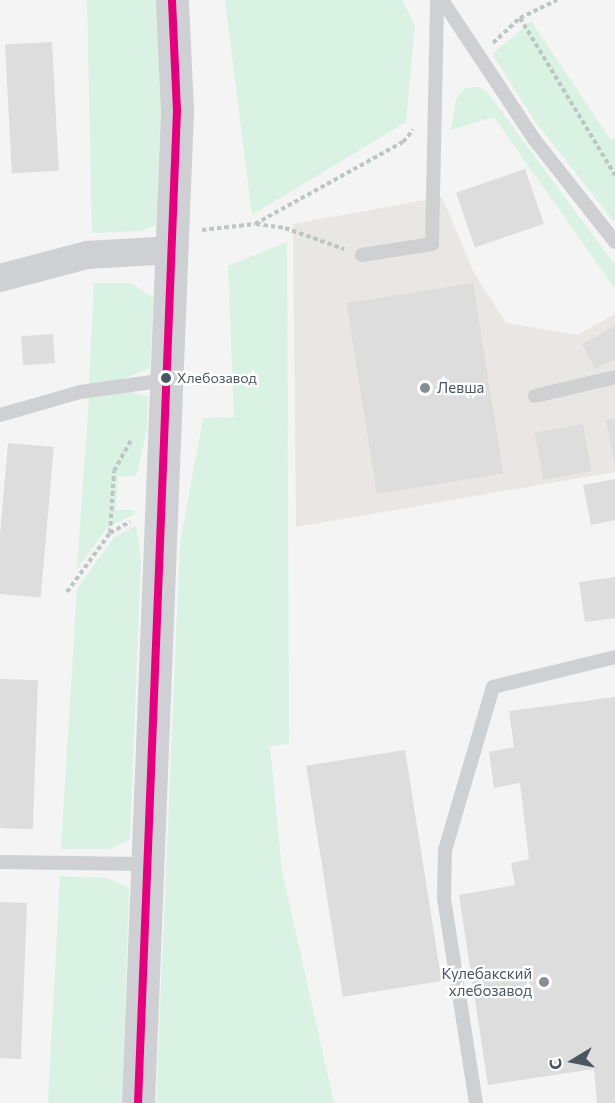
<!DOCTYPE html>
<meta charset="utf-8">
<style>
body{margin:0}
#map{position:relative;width:615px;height:1103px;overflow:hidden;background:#f4f4f4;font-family:Commissioner,sans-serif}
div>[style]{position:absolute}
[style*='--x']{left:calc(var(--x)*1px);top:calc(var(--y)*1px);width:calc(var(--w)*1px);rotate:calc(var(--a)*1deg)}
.commercial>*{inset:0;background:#e8e7e3}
.green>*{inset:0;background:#d9f2e3}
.building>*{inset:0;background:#ddddde;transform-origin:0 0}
.path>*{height:4px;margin-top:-2px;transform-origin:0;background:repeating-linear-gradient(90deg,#bcc7c4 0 4.5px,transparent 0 7.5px)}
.lane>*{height:14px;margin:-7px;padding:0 7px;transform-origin:7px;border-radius:7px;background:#ced0d2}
.street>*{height:28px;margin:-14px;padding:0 14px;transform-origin:14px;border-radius:14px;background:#ced0d2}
.secondary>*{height:33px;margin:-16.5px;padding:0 16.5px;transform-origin:16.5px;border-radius:16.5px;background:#ced0d4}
.bus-1>*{height:8px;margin:-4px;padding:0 4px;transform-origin:4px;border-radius:4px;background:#e5007d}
.dots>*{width:16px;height:16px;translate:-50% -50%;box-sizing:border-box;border:3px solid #fff;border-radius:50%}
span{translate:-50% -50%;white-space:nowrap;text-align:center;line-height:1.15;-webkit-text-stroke:4.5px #fff;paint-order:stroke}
.bus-label{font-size:14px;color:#4a5661}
.left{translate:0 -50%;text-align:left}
.poi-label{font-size:15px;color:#4a5661}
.right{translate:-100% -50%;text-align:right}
.north{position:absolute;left:543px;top:1031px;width:60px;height:60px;-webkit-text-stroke:4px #fff;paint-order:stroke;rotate:260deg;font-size:16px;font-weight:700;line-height:24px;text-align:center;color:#4a5661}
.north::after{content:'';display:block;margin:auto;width:21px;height:27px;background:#4a5661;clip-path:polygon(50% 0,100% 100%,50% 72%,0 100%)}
</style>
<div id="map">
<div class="commercial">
<i style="clip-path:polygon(442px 197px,474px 273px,506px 323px,577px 335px,615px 314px,615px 472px,296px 527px,293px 224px)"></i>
</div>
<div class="green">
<i style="clip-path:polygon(87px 0,157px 0,161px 104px,156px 225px,141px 231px,92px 233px)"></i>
<i style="clip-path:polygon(225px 0,402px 0,415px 25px,406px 122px,252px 215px)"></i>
<i style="clip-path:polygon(531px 21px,610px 139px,615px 139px,615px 223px,537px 124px,492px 54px)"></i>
<i style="clip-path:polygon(478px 87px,487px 92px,615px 265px,615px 289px,494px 117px,451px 130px,456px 99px,465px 88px)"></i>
<i style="clip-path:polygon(287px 242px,289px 743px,270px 747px,282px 870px,334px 1103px,156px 1103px,180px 543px,203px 418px,234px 417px,228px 266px)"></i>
<i style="clip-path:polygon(94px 283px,131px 283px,153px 298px,150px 368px,121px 380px,89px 384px)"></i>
<i style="clip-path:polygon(124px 390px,148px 397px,147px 431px,136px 476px,118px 477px,116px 510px,134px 510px,135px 514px,107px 528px,77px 569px,89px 397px)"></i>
<i style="clip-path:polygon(136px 526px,141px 560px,130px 840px,109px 849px,61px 849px,77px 589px,114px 537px)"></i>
<i style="clip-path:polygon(60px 876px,107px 878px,129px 888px,122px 1103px,48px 1103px)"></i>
</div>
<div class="building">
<i style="left:52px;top:42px;width:129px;height:47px;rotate:87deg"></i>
<i style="left:525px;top:169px;width:58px;height:73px;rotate:71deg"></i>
<i style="left:473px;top:283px;width:193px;height:128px;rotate:81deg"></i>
<i style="clip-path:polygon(615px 326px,615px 359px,595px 369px,582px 344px)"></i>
<i style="left:53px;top:334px;width:29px;height:32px;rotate:86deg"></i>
<i style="clip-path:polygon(615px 418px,615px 462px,614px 463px,606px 420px)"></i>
<i style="left:583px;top:424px;width:48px;height:49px;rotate:80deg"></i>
<i style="left:8px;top:443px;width:46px;height:151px;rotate:5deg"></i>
<i style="clip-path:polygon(615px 479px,615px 520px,591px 525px,583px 485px)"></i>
<i style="clip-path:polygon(615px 577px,615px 618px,585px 622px,579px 582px)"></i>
<i style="left:0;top:679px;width:38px;height:149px;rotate:2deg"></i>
<i style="clip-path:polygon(615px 697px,615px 1103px,597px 1103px,594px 1069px,488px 1085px,459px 895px,515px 885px,511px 863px,529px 859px,520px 783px,494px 788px,489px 752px,514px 747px,509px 711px)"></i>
<i style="left:405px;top:750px;width:234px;height:100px;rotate:81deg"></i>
<i style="clip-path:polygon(0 902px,27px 903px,21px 1059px,0 1058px)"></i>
</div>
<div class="path">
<i style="--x:520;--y:18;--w:184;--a:58.8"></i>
<i style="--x:493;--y:43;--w:37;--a:-43"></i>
<i style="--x:520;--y:18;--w:41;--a:-25.9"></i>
<i style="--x:256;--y:224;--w:29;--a:8"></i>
<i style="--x:285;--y:228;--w:63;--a:19.6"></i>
<i style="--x:202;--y:230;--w:53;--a:-6.5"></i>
<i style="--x:255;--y:224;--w:169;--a:-29"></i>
<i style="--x:403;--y:142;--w:16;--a:-50"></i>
<i style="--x:110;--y:533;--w:62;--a:-86.3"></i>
<i style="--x:114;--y:471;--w:37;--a:-61"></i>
<i style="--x:67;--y:592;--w:73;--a:-53.9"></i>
<i style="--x:110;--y:533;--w:23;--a:-29"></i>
</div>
<div class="lane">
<i style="--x:442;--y:0;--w:167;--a:56.5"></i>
<i style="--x:534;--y:139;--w:131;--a:51.8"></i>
<i style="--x:362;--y:255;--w:71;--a:-8.9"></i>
<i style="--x:432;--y:244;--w:244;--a:-88.8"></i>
<i style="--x:535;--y:396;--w:82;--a:-13.4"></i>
<i style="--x:0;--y:415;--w:83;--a:-16"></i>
<i style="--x:80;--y:392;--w:87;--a:-7.9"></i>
<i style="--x:0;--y:862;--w:146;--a:0.8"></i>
<i style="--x:476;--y:1103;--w:207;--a:-98.9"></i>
<i style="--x:444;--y:898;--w:48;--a:-88.8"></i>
<i style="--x:445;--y:850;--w:170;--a:-73.6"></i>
<i style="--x:493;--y:687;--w:126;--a:-13.8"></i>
</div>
<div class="street">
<i style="--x:0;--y:278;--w:90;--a:-14.8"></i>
<i style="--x:87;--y:255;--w:85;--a:-3.4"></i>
</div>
<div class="secondary">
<i style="--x:138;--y:1103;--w:993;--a:-87.75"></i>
<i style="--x:177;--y:111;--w:111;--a:-92.6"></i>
</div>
<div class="bus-1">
<i style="--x:138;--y:1103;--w:993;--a:-87.75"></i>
<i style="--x:177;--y:111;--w:111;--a:-92.6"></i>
</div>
<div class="dots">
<i style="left:166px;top:378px;background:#4a5661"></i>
<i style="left:425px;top:388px;background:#868d94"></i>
<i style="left:544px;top:982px;background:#868d94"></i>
</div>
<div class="bus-label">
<span class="left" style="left:177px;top:378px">Хлебозавод</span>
</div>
<div class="poi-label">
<span class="left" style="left:437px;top:388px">Левша</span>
<span class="right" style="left:532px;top:982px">Кулебакский<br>хлебозавод</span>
</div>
<div class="north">С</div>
</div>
